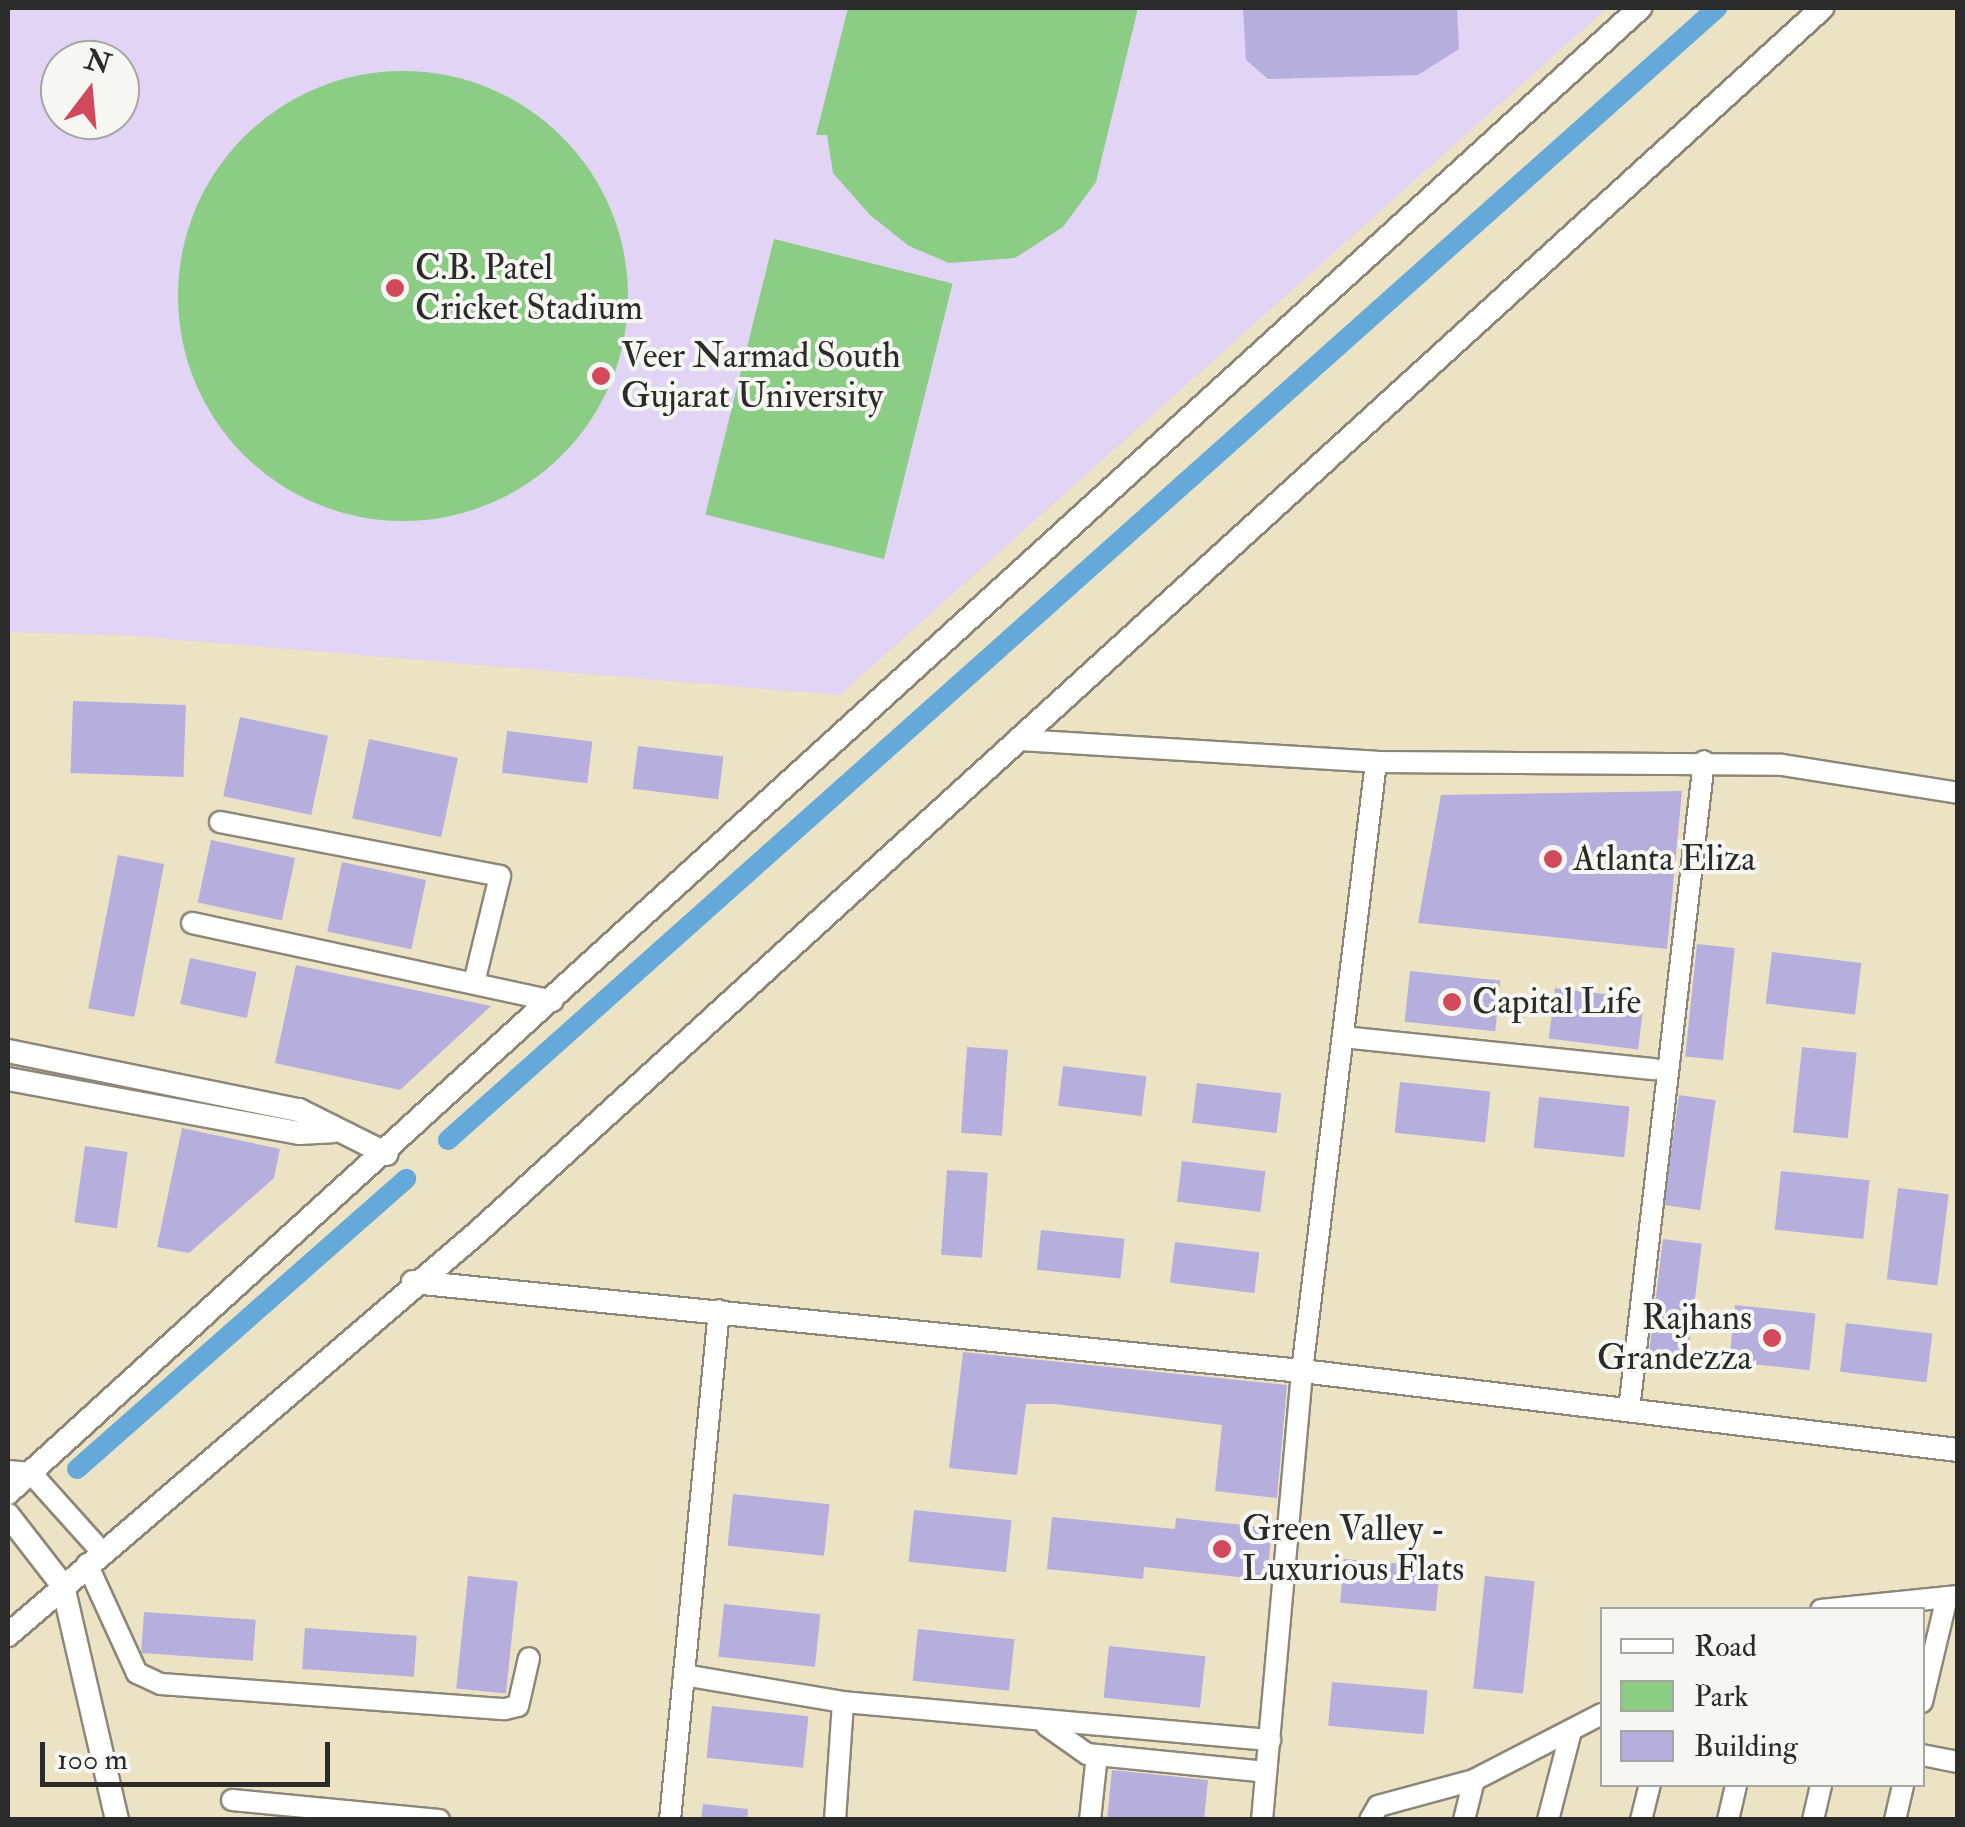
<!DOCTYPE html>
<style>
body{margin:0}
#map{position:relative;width:1965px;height:1827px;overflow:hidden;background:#ece3c4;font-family:"IM FELL Double Pica",serif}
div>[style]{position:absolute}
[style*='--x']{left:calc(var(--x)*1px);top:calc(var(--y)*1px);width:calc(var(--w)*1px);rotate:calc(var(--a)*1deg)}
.built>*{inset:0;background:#e1d4f4}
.green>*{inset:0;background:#8bcd85;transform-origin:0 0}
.round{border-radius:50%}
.canal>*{height:20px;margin:-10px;padding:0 10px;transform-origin:10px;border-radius:10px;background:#64a9d9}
.building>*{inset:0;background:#b6afde;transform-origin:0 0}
.roads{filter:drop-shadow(2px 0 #8c8778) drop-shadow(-2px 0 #8c8778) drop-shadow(0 2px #8c8778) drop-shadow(0 -2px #8c8778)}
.minor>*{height:20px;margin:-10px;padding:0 10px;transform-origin:10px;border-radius:10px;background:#fff}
.tertiary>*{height:22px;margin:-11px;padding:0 11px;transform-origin:11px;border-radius:11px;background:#fff}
.dots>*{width:28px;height:28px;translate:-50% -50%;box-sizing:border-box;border:5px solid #f6f6f2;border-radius:50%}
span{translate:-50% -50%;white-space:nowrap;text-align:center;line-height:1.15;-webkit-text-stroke:8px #f6f6f2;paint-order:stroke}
.poi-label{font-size:35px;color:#2b2b2b}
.left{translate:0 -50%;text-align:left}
.right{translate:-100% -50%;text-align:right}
.frame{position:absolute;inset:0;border:10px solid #2b2b2b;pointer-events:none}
.legend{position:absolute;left:1600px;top:1607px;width:325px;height:180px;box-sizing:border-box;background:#f6f6f2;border:2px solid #a5a5a2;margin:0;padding:12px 18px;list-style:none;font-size:30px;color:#2b2b2b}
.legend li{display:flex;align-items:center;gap:20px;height:50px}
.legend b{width:50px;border:2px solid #a5a5a2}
.north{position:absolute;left:40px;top:40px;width:100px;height:100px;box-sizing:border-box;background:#f6f6f2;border:2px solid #a5a5a2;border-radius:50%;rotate:16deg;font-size:28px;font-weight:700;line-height:40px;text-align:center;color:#2b2b2b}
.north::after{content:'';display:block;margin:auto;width:35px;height:45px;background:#d1495b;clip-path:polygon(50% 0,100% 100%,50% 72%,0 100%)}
.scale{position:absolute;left:40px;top:1742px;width:290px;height:45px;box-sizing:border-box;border:5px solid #2b2b2b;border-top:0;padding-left:12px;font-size:30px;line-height:35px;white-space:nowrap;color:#2b2b2b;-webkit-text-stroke:8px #f6f6f2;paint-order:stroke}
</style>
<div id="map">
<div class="built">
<i style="clip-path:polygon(evenodd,8px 8px,1607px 8px,840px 695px,121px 635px,8px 632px,8px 8px,60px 60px,120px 60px,120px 120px,60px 120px,60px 60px)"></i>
</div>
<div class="green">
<i style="clip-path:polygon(848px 8px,1138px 8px,1096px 182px,1063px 227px,1015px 258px,949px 263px,909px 246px,870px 215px,833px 173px,827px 135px,816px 135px)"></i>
<i class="round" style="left:178px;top:71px;width:450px;height:450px"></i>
<i style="left:774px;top:239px;width:184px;height:284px;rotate:14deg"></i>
</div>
<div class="canal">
<i style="--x:448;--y:1140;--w:1701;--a:-41.73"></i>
<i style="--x:77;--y:1469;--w:439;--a:-41.4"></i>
</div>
<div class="building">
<i style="clip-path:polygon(1243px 8px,1457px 8px,1459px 49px,1418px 75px,1268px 79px,1246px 60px)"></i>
<i style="left:73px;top:701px;width:113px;height:72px;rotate:2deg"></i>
<i style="left:240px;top:717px;width:90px;height:81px;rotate:12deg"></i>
<i style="left:507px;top:731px;width:86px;height:42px;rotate:7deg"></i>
<i style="left:369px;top:739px;width:91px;height:81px;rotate:12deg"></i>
<i style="left:638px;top:746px;width:86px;height:43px;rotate:7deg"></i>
<i style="clip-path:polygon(1682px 791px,1667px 949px,1418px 923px,1441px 795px)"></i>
<i style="left:211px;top:840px;width:86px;height:64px;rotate:12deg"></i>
<i style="left:118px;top:855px;width:47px;height:156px;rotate:11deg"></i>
<i style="left:342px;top:862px;width:86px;height:71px;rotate:12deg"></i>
<i style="left:1697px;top:944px;width:38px;height:113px;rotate:6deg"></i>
<i style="left:1772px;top:952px;width:90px;height:52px;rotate:7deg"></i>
<i style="left:190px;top:958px;width:68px;height:47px;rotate:12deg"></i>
<i style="clip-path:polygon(296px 965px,491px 1006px,400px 1090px,275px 1063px)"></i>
<i style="left:1410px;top:971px;width:91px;height:51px;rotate:6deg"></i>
<i style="left:1555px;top:988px;width:90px;height:51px;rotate:7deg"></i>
<i style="left:967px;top:1047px;width:41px;height:86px;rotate:4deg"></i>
<i style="left:1802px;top:1047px;width:55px;height:86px;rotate:6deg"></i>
<i style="left:1063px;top:1066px;width:84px;height:40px;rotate:7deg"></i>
<i style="left:1400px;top:1082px;width:91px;height:51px;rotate:6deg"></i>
<i style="left:1197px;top:1083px;width:85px;height:40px;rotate:7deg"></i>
<i style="left:1679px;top:1095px;width:37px;height:111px;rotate:8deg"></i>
<i style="left:1539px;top:1097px;width:91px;height:51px;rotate:6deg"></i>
<i style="clip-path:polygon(182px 1128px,280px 1149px,274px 1178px,189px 1253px,157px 1247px)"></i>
<i style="left:85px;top:1146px;width:43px;height:77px;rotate:8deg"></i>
<i style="left:1182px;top:1161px;width:84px;height:41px;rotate:7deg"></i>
<i style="left:947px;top:1170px;width:41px;height:85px;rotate:4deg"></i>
<i style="left:1781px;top:1171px;width:89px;height:59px;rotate:6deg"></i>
<i style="left:1898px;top:1188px;width:51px;height:92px;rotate:7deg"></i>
<i style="left:1041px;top:1230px;width:84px;height:40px;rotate:6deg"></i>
<i style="left:1663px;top:1239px;width:39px;height:117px;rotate:7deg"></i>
<i style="left:1175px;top:1242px;width:85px;height:41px;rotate:7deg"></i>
<i style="left:1735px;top:1305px;width:81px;height:57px;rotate:6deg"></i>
<i style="left:1846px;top:1323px;width:87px;height:49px;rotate:7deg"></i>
<i style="clip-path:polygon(963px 1352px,1287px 1385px,1277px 1498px,1215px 1491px,1222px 1425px,1055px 1404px,1026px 1404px,1017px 1475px,949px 1468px)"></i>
<i style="left:733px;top:1494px;width:97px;height:52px;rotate:6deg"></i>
<i style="left:914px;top:1510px;width:98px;height:52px;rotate:6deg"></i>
<i style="clip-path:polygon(1052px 1517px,1175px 1529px,1176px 1518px,1272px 1528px,1267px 1580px,1144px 1567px,1143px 1579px,1047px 1569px)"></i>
<i style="left:1344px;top:1559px;width:96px;height:44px;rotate:5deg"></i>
<i style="left:468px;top:1576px;width:50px;height:113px;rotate:6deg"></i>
<i style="left:1485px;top:1576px;width:50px;height:113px;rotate:6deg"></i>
<i style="left:724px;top:1604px;width:97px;height:53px;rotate:6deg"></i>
<i style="left:144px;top:1612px;width:112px;height:41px;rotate:4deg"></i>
<i style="left:305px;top:1628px;width:112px;height:41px;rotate:4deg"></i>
<i style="left:918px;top:1629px;width:97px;height:52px;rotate:6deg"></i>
<i style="left:1109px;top:1646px;width:97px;height:52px;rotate:6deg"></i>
<i style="left:1332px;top:1682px;width:96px;height:44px;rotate:5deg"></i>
<i style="left:712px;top:1706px;width:97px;height:52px;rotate:6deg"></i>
<i style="clip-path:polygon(1112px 1770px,1208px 1780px,1204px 1820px,1107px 1820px)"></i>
<i style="clip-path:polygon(703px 1804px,748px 1809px,747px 1820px,701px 1820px)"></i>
</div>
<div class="roads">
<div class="minor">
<i style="--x:1020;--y:740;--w:357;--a:3.5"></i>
<i style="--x:1376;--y:762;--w:406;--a:0.4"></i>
<i style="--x:1782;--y:765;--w:178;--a:9"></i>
<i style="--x:220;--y:822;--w:285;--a:10.9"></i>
<i style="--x:500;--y:876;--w:110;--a:103.7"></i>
<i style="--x:192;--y:923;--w:369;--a:12.2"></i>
<i style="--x:1343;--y:1037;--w:313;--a:5.9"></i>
<i style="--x:1629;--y:1410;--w:653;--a:-83.41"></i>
<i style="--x:8;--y:1471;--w:23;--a:5"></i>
<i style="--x:31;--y:1473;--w:106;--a:48.1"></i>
<i style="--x:87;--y:1564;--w:120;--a:65.4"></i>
<i style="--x:137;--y:1673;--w:26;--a:25"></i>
<i style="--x:161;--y:1684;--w:345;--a:4.2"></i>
<i style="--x:505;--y:1709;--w:13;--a:-13"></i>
<i style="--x:518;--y:1706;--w:49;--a:-77.1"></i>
<i style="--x:1821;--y:1610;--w:138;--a:-5.8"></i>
<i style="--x:684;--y:1675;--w:161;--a:9.6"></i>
<i style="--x:1922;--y:1702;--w:108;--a:-76.6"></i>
<i style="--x:1046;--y:1725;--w:50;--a:35.3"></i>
<i style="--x:1087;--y:1754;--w:180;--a:5.7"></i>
<i style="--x:1922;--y:1755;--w:37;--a:11"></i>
<i style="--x:232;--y:1800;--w:208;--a:5.5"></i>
<i style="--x:670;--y:1820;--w:512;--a:-84.51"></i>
<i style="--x:835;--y:1820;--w:118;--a:-86.1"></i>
<i style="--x:843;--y:1702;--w:429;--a:5.1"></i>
<i style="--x:1090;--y:1820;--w:65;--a:-83.9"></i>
<i style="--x:1262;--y:1820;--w:451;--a:-84.9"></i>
<i style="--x:1302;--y:1371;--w:613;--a:-83.07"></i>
<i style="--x:1370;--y:1820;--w:16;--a:-60"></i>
<i style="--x:1378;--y:1806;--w:99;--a:-15.2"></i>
<i style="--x:1474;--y:1780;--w:144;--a:-27.3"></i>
<i style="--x:1464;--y:1820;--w:41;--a:-76"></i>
<i style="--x:1548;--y:1820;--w:88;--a:-75.5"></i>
<i style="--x:1641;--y:1820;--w:37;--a:-76"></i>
<i style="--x:1728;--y:1820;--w:37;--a:-77"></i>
<i style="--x:1813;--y:1820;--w:37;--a:-77"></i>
<i style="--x:1895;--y:1820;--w:37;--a:-77"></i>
</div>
<div class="tertiary">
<i style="--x:8;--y:1051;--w:297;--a:11.5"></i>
<i style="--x:299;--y:1110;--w:98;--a:26.6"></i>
<i style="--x:8;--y:1079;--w:296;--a:10.5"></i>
<i style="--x:299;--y:1133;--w:33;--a:-3"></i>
<i style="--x:413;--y:1282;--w:893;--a:5.72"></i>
<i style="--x:1302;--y:1371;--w:661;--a:6.87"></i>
<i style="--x:8;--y:1493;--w:2207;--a:-42.3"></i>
<i style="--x:8;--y:1515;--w:90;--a:52.2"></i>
<i style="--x:63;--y:1586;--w:240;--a:77"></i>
<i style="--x:8;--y:1635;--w:619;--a:-40.61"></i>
<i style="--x:478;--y:1232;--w:1818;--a:-42.32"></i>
</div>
</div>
<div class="dots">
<i style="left:395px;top:288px;background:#d1495b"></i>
<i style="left:601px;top:376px;background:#d1495b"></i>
<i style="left:1553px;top:859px;background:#d1495b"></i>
<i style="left:1452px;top:1002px;background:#d1495b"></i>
<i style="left:1772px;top:1338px;background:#d1495b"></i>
<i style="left:1222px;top:1549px;background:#d1495b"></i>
</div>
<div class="poi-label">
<span class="left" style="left:415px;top:288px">C.B. Patel<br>Cricket Stadium</span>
<span class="left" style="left:621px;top:376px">Veer Narmad South<br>Gujarat University</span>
<span class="left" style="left:1573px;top:859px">Atlanta Eliza</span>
<span class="left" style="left:1472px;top:1002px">Capital Life</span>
<span class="right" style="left:1752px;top:1338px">Rajhans<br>Grandezza</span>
<span class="left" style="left:1242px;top:1549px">Green Valley -<br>Luxurious Flats</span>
</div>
<div class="frame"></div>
<ul class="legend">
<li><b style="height:12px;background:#fff"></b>Road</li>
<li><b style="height:28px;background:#8bcd85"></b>Park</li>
<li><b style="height:28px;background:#b6afde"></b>Building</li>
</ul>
<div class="north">N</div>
<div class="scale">100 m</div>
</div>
